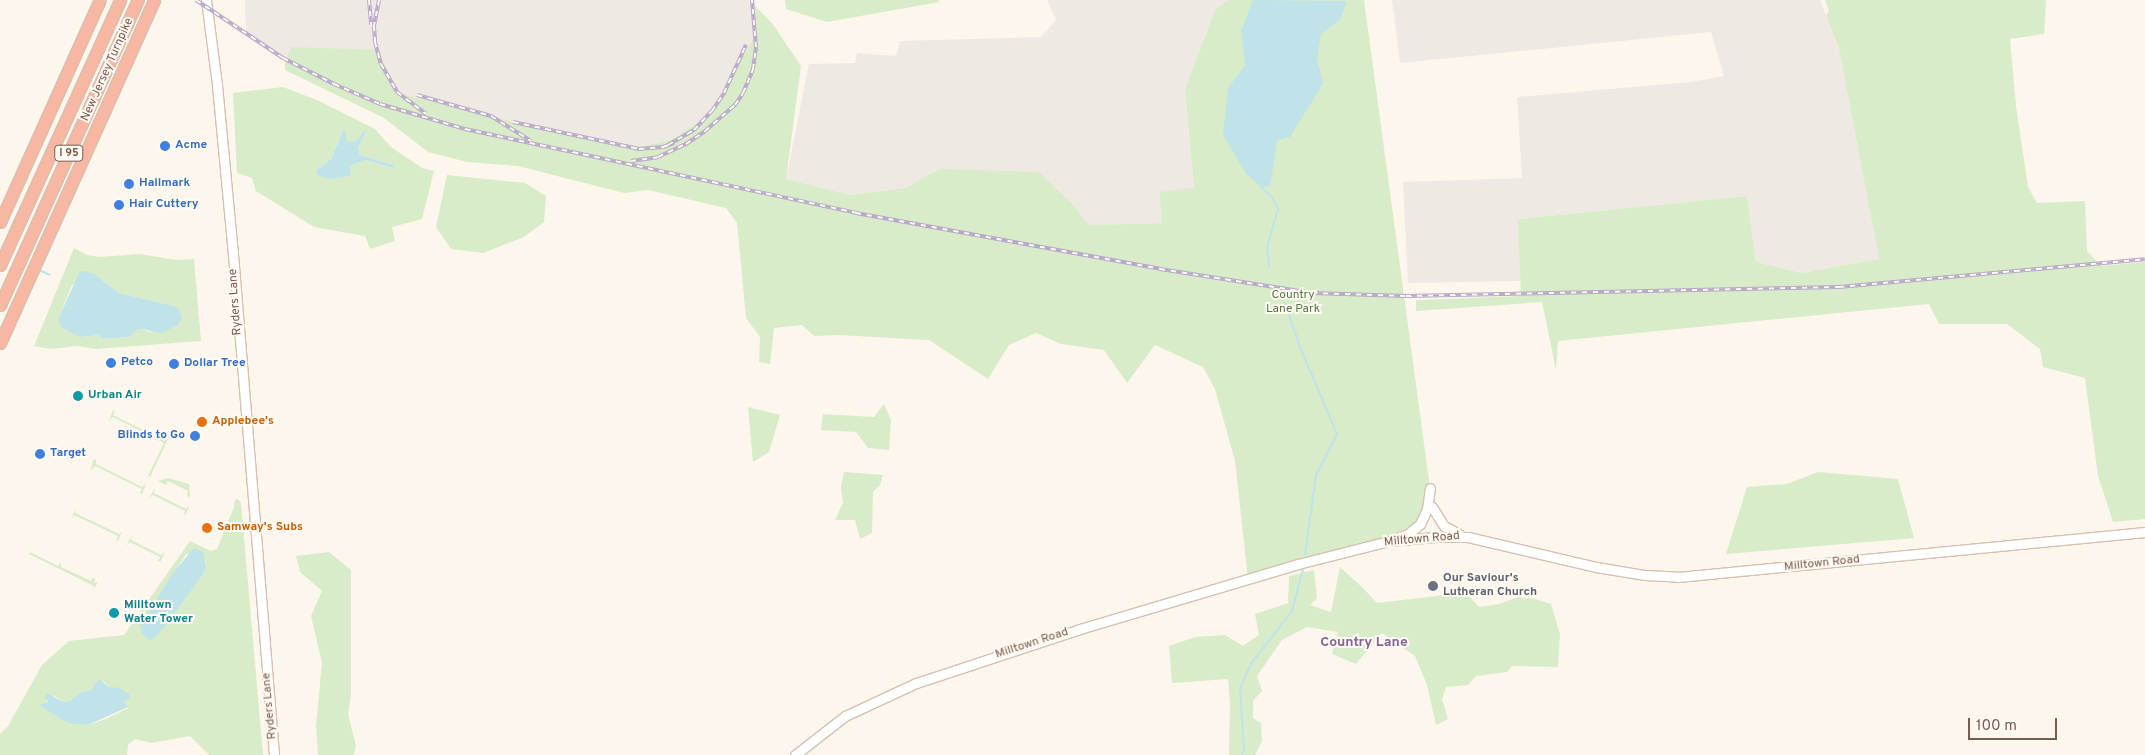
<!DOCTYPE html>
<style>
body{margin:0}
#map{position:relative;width:2145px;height:755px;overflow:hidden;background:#fdf6ec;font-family:Overpass,sans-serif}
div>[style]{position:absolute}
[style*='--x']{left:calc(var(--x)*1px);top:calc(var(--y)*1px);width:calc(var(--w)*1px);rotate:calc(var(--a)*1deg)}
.industrial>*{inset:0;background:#efe9e4}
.green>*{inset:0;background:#d8ecc9}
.water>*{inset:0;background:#bfe3e8}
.stream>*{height:2px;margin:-1px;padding:0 1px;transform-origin:1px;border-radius:1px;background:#bfe3e8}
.roads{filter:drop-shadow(1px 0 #d6c0b0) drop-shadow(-1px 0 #d6c0b0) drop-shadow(0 1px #d6c0b0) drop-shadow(0 -1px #d6c0b0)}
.secondary>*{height:9px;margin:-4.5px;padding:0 4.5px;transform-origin:4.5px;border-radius:4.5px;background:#fff}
.highway>*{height:11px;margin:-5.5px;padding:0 5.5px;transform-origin:5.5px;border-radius:5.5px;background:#f7b7a3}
.rail>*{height:4px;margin-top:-2px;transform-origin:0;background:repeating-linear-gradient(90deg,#fffaf3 0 5.5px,#b9a8c9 0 11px);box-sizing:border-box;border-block:1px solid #b9a8c9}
.dots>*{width:14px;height:14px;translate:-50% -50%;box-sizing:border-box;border:2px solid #fffaf3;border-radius:50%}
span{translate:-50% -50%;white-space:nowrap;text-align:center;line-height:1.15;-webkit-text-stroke:4px #fffaf3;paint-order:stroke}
.shield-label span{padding:1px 4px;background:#fffaf3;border:1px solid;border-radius:4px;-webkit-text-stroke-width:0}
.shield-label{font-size:11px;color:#7a5c4d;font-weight:700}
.street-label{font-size:12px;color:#7a5c4d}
.shop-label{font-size:12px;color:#366cbe;font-weight:700}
.left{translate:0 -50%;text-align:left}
.right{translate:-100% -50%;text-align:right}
.park-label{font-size:12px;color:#537a41}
.culture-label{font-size:12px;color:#0d838f;font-weight:700}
.food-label{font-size:12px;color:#c56008;font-weight:700}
.worship-label{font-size:12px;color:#5b616d;font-weight:700}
.neighbourhood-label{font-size:14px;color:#846695;font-weight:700}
.scale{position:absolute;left:1968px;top:718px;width:89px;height:22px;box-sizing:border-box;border:2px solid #7a5c4d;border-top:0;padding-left:6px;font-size:15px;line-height:18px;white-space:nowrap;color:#7a5c4d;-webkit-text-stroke:4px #fffaf3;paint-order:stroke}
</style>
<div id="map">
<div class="industrial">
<i style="clip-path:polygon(245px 0,755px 0,757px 31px,713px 112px,673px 139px,629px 149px,396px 93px,291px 47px,285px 60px,246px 33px)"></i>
<i style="clip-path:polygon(1047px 0,1229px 0,1215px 11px,1185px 89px,1194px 189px,1163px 223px,1089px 225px,1073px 205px,939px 169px,905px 188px,850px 195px,786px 179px,809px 64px,855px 63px,857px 53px,896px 56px,900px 41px,1041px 37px,1056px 20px)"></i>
<i style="clip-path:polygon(1392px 0,1820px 0,1839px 49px,1879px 259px,1802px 273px,1756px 262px,1747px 196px,1518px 219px,1521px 281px,1408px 283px,1403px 182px,1522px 178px,1517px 97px,1691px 82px,1724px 76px,1711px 32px,1400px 63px)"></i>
</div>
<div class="green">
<i style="clip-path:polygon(785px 0,939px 0,939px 2px,827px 22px,786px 9px)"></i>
<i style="clip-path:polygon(1229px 0,1364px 0,1430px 488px,1427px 509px,1408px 534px,1248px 579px,1235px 461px,1215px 389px,1203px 367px,1155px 345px,1127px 383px,1104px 350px,1061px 344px,1036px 333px,1009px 345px,988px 379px,929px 340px,839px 335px,814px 336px,802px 325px,774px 328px,770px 364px,759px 362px,760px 337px,746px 318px,737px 223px,726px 208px,648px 190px,624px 193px,518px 166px,467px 162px,428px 152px,384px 118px,285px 70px,285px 60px,291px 47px,379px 50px,396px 93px,629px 149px,673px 139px,713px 112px,757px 31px,755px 6px,772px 23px,801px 66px,786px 179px,850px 195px,905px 188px,939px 169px,1039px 172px,1073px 205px,1089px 225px,1162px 223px,1160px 192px,1194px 188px,1185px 89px,1215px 10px)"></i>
<i style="clip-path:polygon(1825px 0,2046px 0,2044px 34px,2010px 39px,2016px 106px,2028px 187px,2037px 203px,2085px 201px,2087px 251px,2101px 266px,2145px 262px,2145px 519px,2113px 522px,2098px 476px,2085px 378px,2043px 367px,2040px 349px,2007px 324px,1939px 324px,1929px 304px,1558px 341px,1556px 370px,1542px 302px,1416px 311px,1416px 300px,1521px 296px,1518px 219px,1747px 196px,1756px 262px,1802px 273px,1879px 259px,1839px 49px,1826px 15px,1829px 11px)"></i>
<i style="clip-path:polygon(evenodd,283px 87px,317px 100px,375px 129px,391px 147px,422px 168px,434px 171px,422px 219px,392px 227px,395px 241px,370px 249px,365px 236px,314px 227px,256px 191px,252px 178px,237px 173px,233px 93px,283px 87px,343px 129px,347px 143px,357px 141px,366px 132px,358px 148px,360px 155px,394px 165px,393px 168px,365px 160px,350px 166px,350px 175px,317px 170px,331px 159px,343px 129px)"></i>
<i style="clip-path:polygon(447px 175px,525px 183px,546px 196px,544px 222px,524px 237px,483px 253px,451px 249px,436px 227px)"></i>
<i style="clip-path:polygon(evenodd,74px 248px,87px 255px,100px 257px,140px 254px,176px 260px,194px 259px,201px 341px,96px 349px,77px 346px,51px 349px,34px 346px,74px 248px,103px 280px,119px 293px,174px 306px,150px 332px,143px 329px,137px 330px,129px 337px,102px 339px,98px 335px,81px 337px,58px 319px,72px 285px,103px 280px)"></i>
<i style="clip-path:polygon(884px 404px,891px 420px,889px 450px,868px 448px,856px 432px,821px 430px,823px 414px,874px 417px)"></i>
<i style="clip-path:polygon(748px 407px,780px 415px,769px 452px,753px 462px)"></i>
<i style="clip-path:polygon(113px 410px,115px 411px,113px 415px,165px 441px,169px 437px,150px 477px,148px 476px,164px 443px,113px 417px,109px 421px)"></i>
<i style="clip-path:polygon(96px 459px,96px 464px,142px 487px,146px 484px,142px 494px,140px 493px,142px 489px,95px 466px,91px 470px,93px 460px)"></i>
<i style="clip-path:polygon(844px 472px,883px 475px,880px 485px,873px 492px,872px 533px,860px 539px,855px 520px,835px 520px,843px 503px,841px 487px)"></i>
<i style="clip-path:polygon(1818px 472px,1898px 479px,1914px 538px,1726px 554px,1747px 487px,1787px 484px)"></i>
<i style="clip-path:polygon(168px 478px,189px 484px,190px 498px,187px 496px,188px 491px,168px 481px,166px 485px,158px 481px)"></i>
<i style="clip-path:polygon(155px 488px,154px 493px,186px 509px,190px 505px,185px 516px,184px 515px,185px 511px,153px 495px,149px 499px)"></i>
<i style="clip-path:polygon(evenodd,238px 499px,241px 503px,263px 755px,209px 755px,190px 736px,151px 743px,135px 739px,128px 745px,127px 755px,0 755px,0 734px,8px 726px,42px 665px,69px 641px,124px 635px,190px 541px,211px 551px,217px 549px,234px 507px,235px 500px,238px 499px,186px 554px,205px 560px,206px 567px,202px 576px,154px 638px,141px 625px,186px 554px,238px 499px,103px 681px,124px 701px,128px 708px,106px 719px,88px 725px,72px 724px,40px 705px,49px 702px,53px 695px,63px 702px,70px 701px,81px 692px,91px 690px,103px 681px)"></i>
<i style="clip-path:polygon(76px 508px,75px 513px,119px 534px,122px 531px,118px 541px,116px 540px,118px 536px,74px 515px,71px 519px)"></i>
<i style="clip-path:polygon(132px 535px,131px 540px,161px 555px,165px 552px,161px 561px,158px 561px,160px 557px,130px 542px,126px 546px)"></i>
<i style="clip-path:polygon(30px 552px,58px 566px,61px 562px,61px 567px,91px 581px,93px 578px,95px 578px,94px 583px,98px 582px,93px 590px,94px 586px,29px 554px)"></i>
<i style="clip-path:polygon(329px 552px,351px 570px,351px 695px,348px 714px,356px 746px,354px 755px,318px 755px,316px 726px,322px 663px,311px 616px,322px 591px,300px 572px,296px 556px)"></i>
<i style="clip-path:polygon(1340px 567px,1363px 588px,1377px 603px,1445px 595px,1470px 597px,1479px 607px,1499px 604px,1518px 597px,1535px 599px,1551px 604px,1560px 634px,1558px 667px,1512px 666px,1507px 672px,1476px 676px,1468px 685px,1446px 687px,1442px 699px,1448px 719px,1436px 725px,1427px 685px,1415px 656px,1382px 633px,1356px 664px,1332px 654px,1338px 632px,1307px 627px,1282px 640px,1257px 676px,1262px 691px,1253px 701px,1253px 718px,1261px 723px,1262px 741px,1255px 755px,1229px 755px,1230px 704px,1228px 679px,1172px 683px,1169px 646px,1195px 637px,1225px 635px,1243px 646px,1259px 635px,1255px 614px,1288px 603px,1289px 576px,1314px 570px,1317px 598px,1310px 605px,1331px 612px)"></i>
</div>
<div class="water">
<i style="clip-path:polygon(1253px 0,1347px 1px,1340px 20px,1321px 34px,1317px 58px,1323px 84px,1290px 137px,1277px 140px,1270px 187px,1260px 186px,1246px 174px,1223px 135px,1228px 88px,1245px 65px,1241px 31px)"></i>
<i style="clip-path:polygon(344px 128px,347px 142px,357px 141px,364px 130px,366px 132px,358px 148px,360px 155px,394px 165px,393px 168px,365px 160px,350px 166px,350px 176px,328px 179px,317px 175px,317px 170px,331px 159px)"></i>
<i style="clip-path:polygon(80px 271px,85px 271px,96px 275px,119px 293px,174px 306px,179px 310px,182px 318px,178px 325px,161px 333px,143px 329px,137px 330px,129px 337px,102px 339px,98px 335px,81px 337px,68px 331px,62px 327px,58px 319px)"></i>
<i style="clip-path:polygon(194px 548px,203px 552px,206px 567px,202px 576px,162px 630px,154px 638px,149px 640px,142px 633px,140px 625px,173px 573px)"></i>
<i style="clip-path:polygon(99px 679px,109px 687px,120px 688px,129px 694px,130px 698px,124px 701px,128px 707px,88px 725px,72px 724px,61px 719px,39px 705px,49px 702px,45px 697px,47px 693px,63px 702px,70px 701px,81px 692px,91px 690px)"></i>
</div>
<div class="stream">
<i style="--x:1260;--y:186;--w:16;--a:43"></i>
<i style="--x:1272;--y:197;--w:13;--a:63"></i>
<i style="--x:1278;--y:209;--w:40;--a:106"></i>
<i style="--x:1267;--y:247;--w:19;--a:84"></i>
<i style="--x:37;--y:269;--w:14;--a:25"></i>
<i style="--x:1285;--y:303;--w:46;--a:71.2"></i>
<i style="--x:1300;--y:347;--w:95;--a:67"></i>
<i style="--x:1337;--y:434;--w:46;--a:117.1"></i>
<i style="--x:1316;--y:475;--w:81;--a:97.8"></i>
<i style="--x:1242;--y:755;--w:5;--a:-68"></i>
<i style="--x:1244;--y:750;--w:62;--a:-93.7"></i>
<i style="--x:1240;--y:688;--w:26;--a:-65"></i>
<i style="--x:1251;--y:664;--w:67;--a:-52.3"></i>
<i style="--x:1292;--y:611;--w:43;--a:-75.3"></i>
</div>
<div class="roads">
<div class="secondary">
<i style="--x:206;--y:0;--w:86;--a:82.6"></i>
<i style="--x:217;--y:85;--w:170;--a:84.6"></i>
<i style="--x:233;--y:254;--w:503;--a:85.32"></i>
<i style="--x:1432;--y:507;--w:22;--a:58"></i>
<i style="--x:1444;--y:526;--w:17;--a:28"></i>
<i style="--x:1400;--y:537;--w:9;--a:-21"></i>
<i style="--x:1408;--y:534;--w:16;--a:-40"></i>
<i style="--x:1420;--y:524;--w:17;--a:-65"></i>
<i style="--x:1427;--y:509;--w:21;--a:-82"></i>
<i style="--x:795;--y:755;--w:63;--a:-38"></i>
<i style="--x:845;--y:716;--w:78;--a:-24.9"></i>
<i style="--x:916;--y:683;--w:173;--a:-18.2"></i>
<i style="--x:1080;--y:629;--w:227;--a:-16.6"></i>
<i style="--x:1298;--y:564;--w:94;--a:-14.2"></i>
<i style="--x:1389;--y:541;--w:46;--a:-5"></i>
<i style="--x:1435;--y:537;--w:33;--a:0"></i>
<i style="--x:1468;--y:537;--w:131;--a:13.2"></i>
<i style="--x:1596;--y:567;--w:50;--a:9.3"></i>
<i style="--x:1645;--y:575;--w:33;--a:3"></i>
<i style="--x:1678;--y:577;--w:469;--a:-5.5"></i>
</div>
<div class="highway">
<i style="--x:0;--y:222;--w:243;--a:-65.8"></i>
<i style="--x:0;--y:265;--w:291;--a:-65.6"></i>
<i style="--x:0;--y:305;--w:335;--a:-65.7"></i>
<i style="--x:0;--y:343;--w:376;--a:-65.8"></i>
</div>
</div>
<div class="rail">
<i style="--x:196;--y:0;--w:105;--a:33.7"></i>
<i style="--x:283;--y:58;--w:57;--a:27"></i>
<i style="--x:334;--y:84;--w:50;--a:23.5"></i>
<i style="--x:380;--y:104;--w:89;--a:16.4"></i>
<i style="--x:465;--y:129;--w:400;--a:12.1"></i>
<i style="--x:856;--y:213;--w:309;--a:10.4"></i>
<i style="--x:1160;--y:269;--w:154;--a:9"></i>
<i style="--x:1312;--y:293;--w:94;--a:1.8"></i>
<i style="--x:1406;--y:296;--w:433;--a:-1.2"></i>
<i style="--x:1839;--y:287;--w:307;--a:-5.2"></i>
<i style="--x:369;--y:0;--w:25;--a:85"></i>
<i style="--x:379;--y:0;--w:26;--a:101"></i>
<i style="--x:374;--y:26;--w:16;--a:86"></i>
<i style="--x:375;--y:42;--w:23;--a:75"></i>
<i style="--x:381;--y:64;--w:32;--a:60"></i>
<i style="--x:397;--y:92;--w:36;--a:37"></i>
<i style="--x:417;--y:95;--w:77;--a:15.8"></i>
<i style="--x:491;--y:116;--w:47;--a:32"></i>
<i style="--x:513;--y:122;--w:129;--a:12.1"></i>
<i style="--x:639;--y:149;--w:24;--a:-5"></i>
<i style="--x:663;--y:147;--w:12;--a:-20"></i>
<i style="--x:668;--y:145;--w:30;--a:-30"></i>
<i style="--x:694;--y:130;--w:26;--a:-47"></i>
<i style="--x:712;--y:111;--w:22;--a:-56"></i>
<i style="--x:724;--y:93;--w:53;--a:-65.4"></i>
<i style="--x:631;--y:161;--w:27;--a:-8"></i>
<i style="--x:658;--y:157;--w:31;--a:-25"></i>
<i style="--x:686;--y:144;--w:23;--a:-34"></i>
<i style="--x:705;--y:131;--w:40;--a:-41"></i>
<i style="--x:735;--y:105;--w:14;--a:-56"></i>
<i style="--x:743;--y:93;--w:26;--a:-67"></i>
<i style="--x:753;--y:69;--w:22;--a:-82"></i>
<i style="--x:756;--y:47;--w:47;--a:-94.9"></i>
</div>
<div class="dots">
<i style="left:165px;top:146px;background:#3f7fe0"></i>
<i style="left:129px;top:184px;background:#3f7fe0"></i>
<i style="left:119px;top:205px;background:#3f7fe0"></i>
<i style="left:111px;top:363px;background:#3f7fe0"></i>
<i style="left:174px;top:364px;background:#3f7fe0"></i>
<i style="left:78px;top:396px;background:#0f9aa8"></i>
<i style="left:202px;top:422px;background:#e8710a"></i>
<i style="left:195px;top:436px;background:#3f7fe0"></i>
<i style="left:40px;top:454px;background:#3f7fe0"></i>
<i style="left:207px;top:528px;background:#e8710a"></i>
<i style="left:1433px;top:586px;background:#6b7280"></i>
<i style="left:114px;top:613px;background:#0f9aa8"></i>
</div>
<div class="shield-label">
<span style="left:69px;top:153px">I 95</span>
</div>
<div class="street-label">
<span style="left:108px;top:70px;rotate:-66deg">New Jersey Turnpike</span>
<span style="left:236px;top:302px;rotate:-94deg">Ryders Lane</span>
<span style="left:1422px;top:540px;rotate:-5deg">Milltown Road</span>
<span style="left:1822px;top:564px;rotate:-6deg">Milltown Road</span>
<span style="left:1032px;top:644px;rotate:-18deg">Milltown Road</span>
<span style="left:270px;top:706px;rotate:-95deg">Ryders Lane</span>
</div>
<div class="shop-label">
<span class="left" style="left:175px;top:146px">Acme</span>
<span class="left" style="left:139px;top:184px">Hallmark</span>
<span class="left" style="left:129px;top:205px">Hair Cuttery</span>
<span class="left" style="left:121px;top:363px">Petco</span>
<span class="left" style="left:184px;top:364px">Dollar Tree</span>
<span class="right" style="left:185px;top:436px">Blinds to Go</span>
<span class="left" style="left:50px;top:454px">Target</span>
</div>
<div class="park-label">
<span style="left:1293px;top:303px">Country<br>Lane Park</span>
</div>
<div class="culture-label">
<span class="left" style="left:88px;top:396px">Urban Air</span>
<span class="left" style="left:124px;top:613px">Milltown<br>Water Tower</span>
</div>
<div class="food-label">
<span class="left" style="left:212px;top:422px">Applebee's</span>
<span class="left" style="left:217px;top:528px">Samway's Subs</span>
</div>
<div class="worship-label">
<span class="left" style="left:1443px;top:586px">Our Saviour's<br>Lutheran Church</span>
</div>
<div class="neighbourhood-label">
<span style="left:1364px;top:643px">Country Lane</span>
</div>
<div class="scale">100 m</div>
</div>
